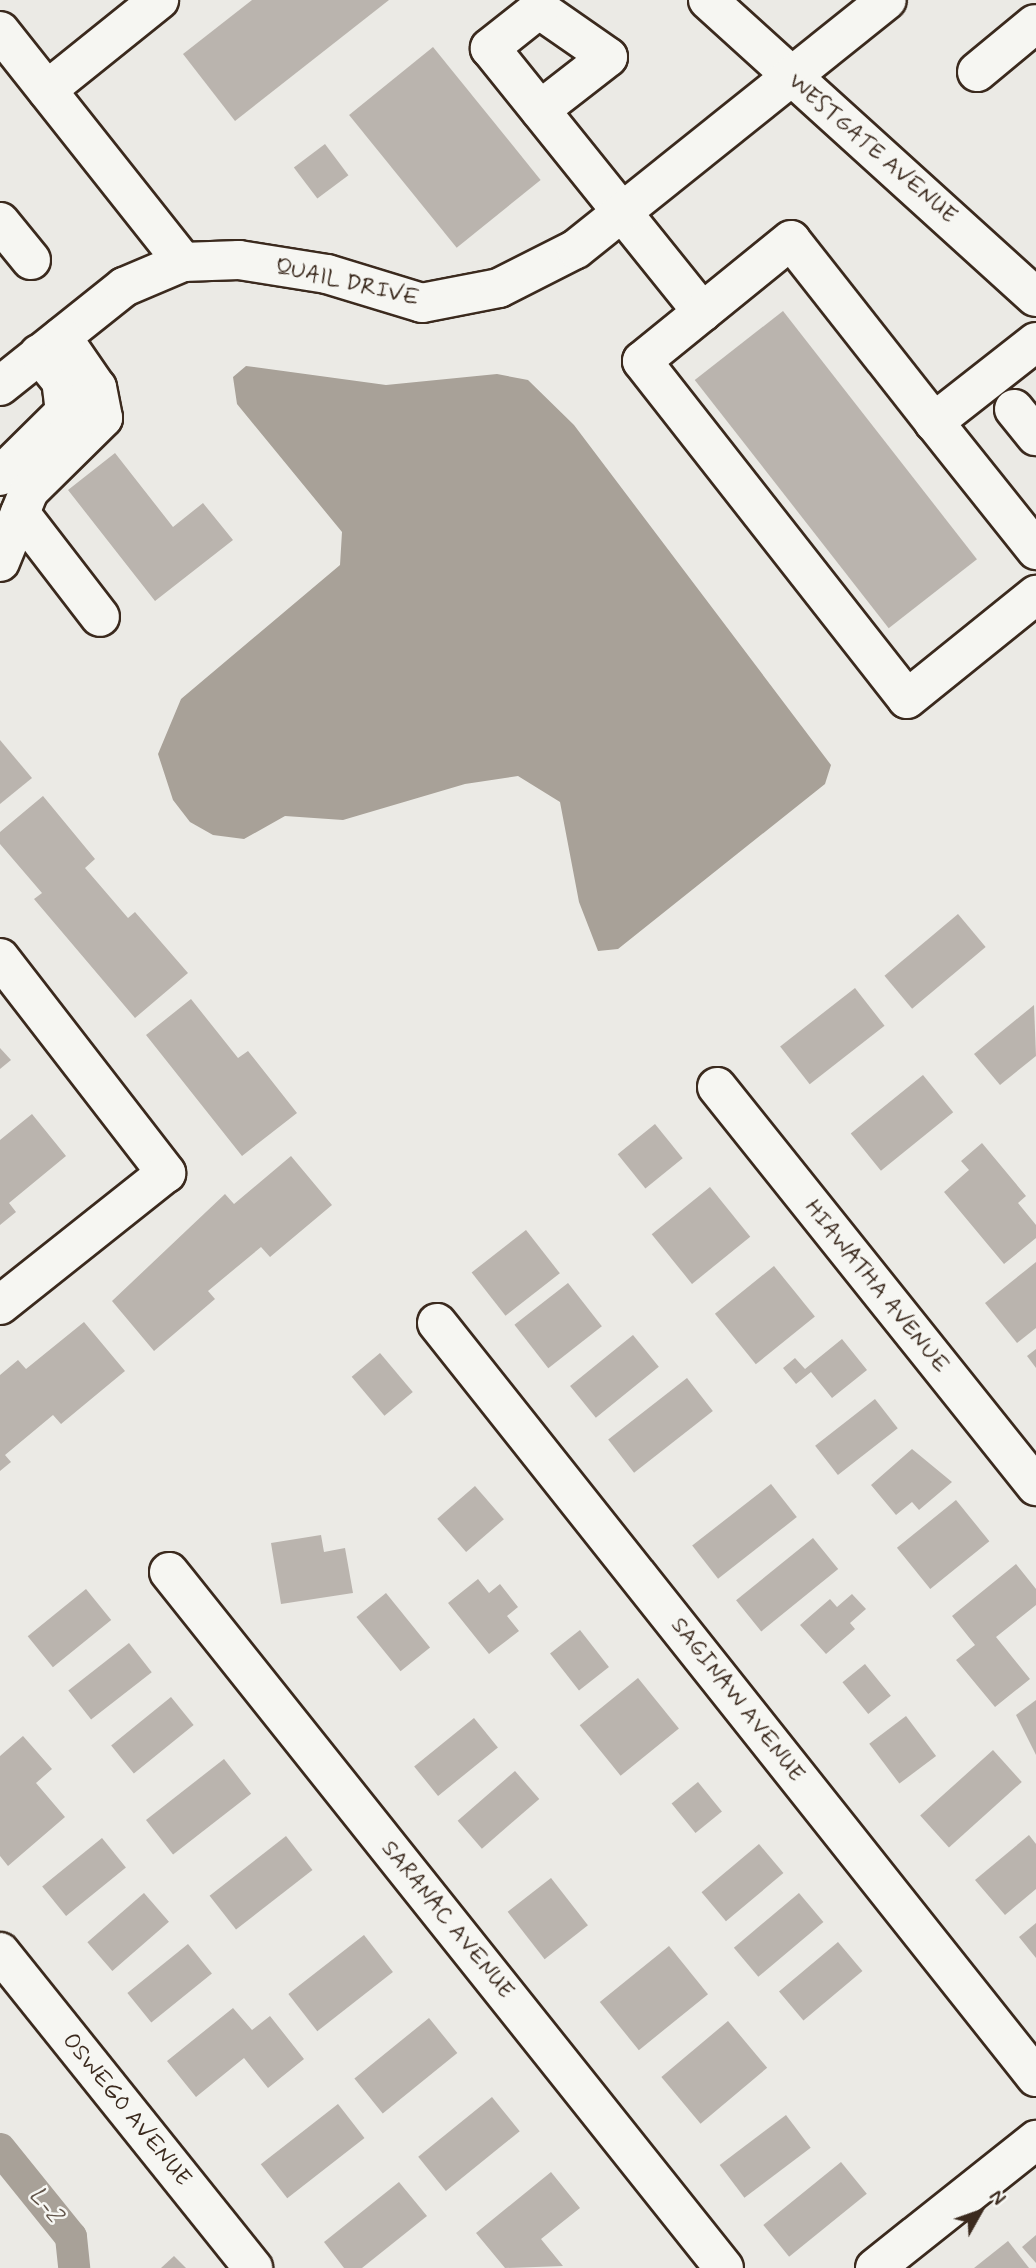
<!DOCTYPE html>
<style>
body{margin:0}
#map{position:relative;width:1036px;height:2268px;overflow:hidden;background:#ebeae5;font-family:Mynerve,sans-serif}
div>[style]{position:absolute}
[style*='--x']{left:calc(var(--x)*1px);top:calc(var(--y)*1px);width:calc(var(--w)*1px);rotate:calc(var(--a)*1deg)}
.water>*{inset:0;background:#a8a198}
.canal>*{height:32px;margin:-16px;padding:0 16px;transform-origin:16px;border-radius:16px;background:#a8a198}
.building>*{inset:0;background:#bab4ae;transform-origin:0 0}
.roads{filter:drop-shadow(2px 0 #3b2a1e) drop-shadow(-2px 0 #3b2a1e) drop-shadow(0 2px #3b2a1e) drop-shadow(0 -2px #3b2a1e)}
.minor>*{height:38px;margin:-19px;padding:0 19px;transform-origin:19px;border-radius:19px;background:#f6f6f2}
span{translate:-50% -50%;white-space:nowrap;text-align:center;line-height:1.15;-webkit-text-stroke:5px #f6f6f2;paint-order:stroke}
.street-label{font-size:23px;color:#3b2a1e}
.water-label{font-size:24px;color:#615449;font-style:italic}
.north{position:absolute;left:945px;top:2177px;width:70px;height:70px;-webkit-text-stroke:5px #f6f6f2;paint-order:stroke;rotate:50deg;font-size:19px;font-weight:700;line-height:28px;text-align:center;color:#3b2a1e}
.north::after{content:'';display:block;margin:auto;width:24px;height:32px;background:#3b2a1e;clip-path:polygon(50% 0,100% 100%,50% 72%,0 100%)}
</style>
<div id="map">
<div class="water">
<i style="clip-path:polygon(246px 366px,386px 385px,497px 374px,528px 380px,574px 425px,831px 765px,825px 784px,618px 949px,598px 951px,579px 902px,560px 802px,518px 776px,465px 784px,343px 820px,285px 816px,244px 839px,213px 835px,190px 822px,173px 800px,158px 754px,181px 699px,340px 565px,342px 532px,237px 404px,233px 377px)"></i>
</div>
<div class="canal">
<i style="--x:0;--y:2149;--w:113;--a:51.1"></i>
<i style="--x:71;--y:2237;--w:31;--a:84"></i>
</div>
<div class="building">
<i style="clip-path:polygon(252px 0,389px 0,235px 121px,183px 54px)"></i>
<i style="left:433px;top:47px;width:171px;height:108px;rotate:51deg"></i>
<i style="left:325px;top:144px;width:39px;height:39px;rotate:53deg"></i>
<i style="left:783px;top:311px;width:315px;height:112px;rotate:52deg"></i>
<i style="clip-path:polygon(115px 453px,173px 527px,203px 503px,233px 540px,155px 601px,68px 490px)"></i>
<i style="clip-path:polygon(0 740px,32px 778px,0 804px)"></i>
<i style="clip-path:polygon(43px 796px,95px 859px,85px 868px,128px 918px,135px 912px,188px 973px,135px 1018px,34px 899px,42px 893px,0 844px,0 832px)"></i>
<i style="left:958px;top:914px;width:43px;height:96px;rotate:50deg"></i>
<i style="left:855px;top:988px;width:48px;height:95px;rotate:52deg"></i>
<i style="clip-path:polygon(191px 999px,238px 1058px,248px 1051px,297px 1113px,242px 1156px,146px 1035px)"></i>
<i style="clip-path:polygon(1034px 1005px,1036px 1056px,1000px 1085px,974px 1054px)"></i>
<i style="clip-path:polygon(0 1048px,11px 1060px,0 1069px)"></i>
<i style="left:923px;top:1075px;width:48px;height:93px;rotate:51deg"></i>
<i style="clip-path:polygon(32px 1114px,66px 1156px,9px 1203px,16px 1212px,0 1225px,0 1140px)"></i>
<i style="left:655px;top:1124px;width:44px;height:48px;rotate:51deg"></i>
<i style="clip-path:polygon(982px 1143px,1026px 1196px,1018px 1203px,1036px 1225px,1036px 1238px,1004px 1264px,944px 1192px,969px 1170px,961px 1161px)"></i>
<i style="clip-path:polygon(291px 1156px,332px 1205px,270px 1257px,261px 1247px,208px 1291px,215px 1299px,154px 1351px,112px 1301px,225px 1194px,234px 1204px)"></i>
<i style="left:710px;top:1187px;width:64px;height:75px;rotate:51deg"></i>
<i style="left:526px;top:1230px;width:55px;height:69px;rotate:52deg"></i>
<i style="clip-path:polygon(1036px 1262px,1036px 1328px,1017px 1343px,985px 1303px)"></i>
<i style="left:774px;top:1266px;width:65px;height:76px;rotate:51deg"></i>
<i style="left:568px;top:1283px;width:55px;height:68px;rotate:52deg"></i>
<i style="clip-path:polygon(84px 1322px,125px 1371px,61px 1424px,53px 1415px,5px 1455px,11px 1462px,0 1471px,0 1375px,18px 1360px,26px 1369px)"></i>
<i style="left:633px;top:1335px;width:41px;height:81px;rotate:51deg"></i>
<i style="clip-path:polygon(842px 1339px,867px 1370px,832px 1398px,811px 1372px,796px 1384px,783px 1368px,795px 1358px,805px 1369px)"></i>
<i style="clip-path:polygon(1036px 1349px,1036px 1368px,1027px 1356px)"></i>
<i style="left:380px;top:1353px;width:51px;height:37px;rotate:50deg"></i>
<i style="left:687px;top:1378px;width:42px;height:100px;rotate:52deg"></i>
<i style="left:875px;top:1399px;width:37px;height:76px;rotate:52deg"></i>
<i style="clip-path:polygon(912px 1449px,952px 1482px,919px 1510px,912px 1502px,896px 1515px,871px 1485px)"></i>
<i style="left:771px;top:1484px;width:42px;height:100px;rotate:52deg"></i>
<i style="left:475px;top:1486px;width:44px;height:50px;rotate:49deg"></i>
<i style="left:956px;top:1500px;width:53px;height:76px;rotate:51deg"></i>
<i style="clip-path:polygon(321px 1535px,324px 1552px,345px 1548px,353px 1593px,281px 1604px,271px 1543px)"></i>
<i style="left:813px;top:1538px;width:40px;height:99px;rotate:51deg"></i>
<i style="clip-path:polygon(1016px 1564px,1036px 1589px,1036px 1605px,996px 1637px,1030px 1679px,995px 1707px,956px 1660px,975px 1645px,952px 1616px)"></i>
<i style="clip-path:polygon(478px 1579px,489px 1593px,500px 1584px,518px 1607px,507px 1616px,519px 1631px,489px 1654px,448px 1603px)"></i>
<i style="left:86px;top:1589px;width:40px;height:75px;rotate:51deg"></i>
<i style="left:386px;top:1593px;width:70px;height:38px;rotate:51deg"></i>
<i style="clip-path:polygon(852px 1594px,866px 1609px,850px 1623px,855px 1629px,826px 1654px,800px 1625px,830px 1599px,837px 1607px)"></i>
<i style="left:580px;top:1630px;width:47px;height:38px;rotate:52deg"></i>
<i style="left:129px;top:1643px;width:37px;height:77px;rotate:52deg"></i>
<i style="left:865px;top:1664px;width:41px;height:29px;rotate:51deg"></i>
<i style="left:638px;top:1678px;width:65px;height:75px;rotate:51deg"></i>
<i style="left:171px;top:1697px;width:36px;height:77px;rotate:51deg"></i>
<i style="clip-path:polygon(1036px 1700px,1036px 1755px,1016px 1715px)"></i>
<i style="left:906px;top:1716px;width:50px;height:46px;rotate:53deg"></i>
<i style="left:474px;top:1718px;width:38px;height:77px;rotate:51deg"></i>
<i style="clip-path:polygon(23px 1736px,52px 1769px,36px 1783px,65px 1817px,8px 1866px,0 1856px,0 1756px)"></i>
<i style="left:993px;top:1750px;width:43px;height:98px;rotate:48deg"></i>
<i style="left:224px;top:1759px;width:44px;height:99px;rotate:52deg"></i>
<i style="left:515px;top:1771px;width:37px;height:76px;rotate:49deg"></i>
<i style="left:698px;top:1782px;width:38px;height:34px;rotate:51deg"></i>
<i style="clip-path:polygon(1029px 1835px,1036px 1844px,1036px 1889px,1005px 1915px,975px 1880px)"></i>
<i style="left:286px;top:1836px;width:43px;height:97px;rotate:52deg"></i>
<i style="left:102px;top:1838px;width:38px;height:77px;rotate:51deg"></i>
<i style="left:759px;top:1844px;width:38px;height:75px;rotate:50deg"></i>
<i style="left:551px;top:1878px;width:60px;height:55px;rotate:52deg"></i>
<i style="left:144px;top:1893px;width:38px;height:75px;rotate:49deg"></i>
<i style="left:799px;top:1893px;width:38px;height:85px;rotate:50deg"></i>
<i style="clip-path:polygon(1036px 1923px,1036px 1958px,1019px 1937px)"></i>
<i style="left:364px;top:1935px;width:47px;height:96px;rotate:52deg"></i>
<i style="left:838px;top:1942px;width:38px;height:77px;rotate:50deg"></i>
<i style="left:188px;top:1944px;width:38px;height:78px;rotate:51deg"></i>
<i style="left:669px;top:1946px;width:62px;height:89px;rotate:51deg"></i>
<i style="clip-path:polygon(233px 2008px,252px 2030px,270px 2016px,304px 2059px,268px 2088px,244px 2058px,196px 2097px,167px 2061px)"></i>
<i style="left:429px;top:2018px;width:45px;height:96px;rotate:51deg"></i>
<i style="left:728px;top:2021px;width:61px;height:87px;rotate:50deg"></i>
<i style="left:492px;top:2097px;width:44px;height:95px;rotate:51deg"></i>
<i style="left:338px;top:2104px;width:43px;height:98px;rotate:52deg"></i>
<i style="left:786px;top:2115px;width:41px;height:83px;rotate:53deg"></i>
<i style="left:841px;top:2162px;width:41px;height:100px;rotate:51deg"></i>
<i style="clip-path:polygon(551px 2172px,580px 2208px,541px 2239px,563px 2266px,505px 2268px,476px 2233px)"></i>
<i style="clip-path:polygon(399px 2182px,427px 2216px,362px 2268px,344px 2268px,324px 2242px)"></i>
<i style="clip-path:polygon(1036px 2235px,1036px 2263px,1022px 2247px)"></i>
<i style="clip-path:polygon(1008px 2241px,1029px 2268px,974px 2268px)"></i>
<i style="clip-path:polygon(174px 2256px,186px 2268px,161px 2268px)"></i>
</div>
<div class="roads">
<div class="minor">
<i style="--x:708;--y:0;--w:442;--a:42.2"></i>
<i style="--x:0;--y:31;--w:295;--a:51.6"></i>
<i style="--x:977;--y:72;--w:75;--a:-39.6"></i>
<i style="--x:47;--y:90;--w:144;--a:-38.8"></i>
<i style="--x:540;--y:110;--w:86;--a:-37.9"></i>
<i style="--x:608;--y:57;--w:84;--a:-145.2"></i>
<i style="--x:539;--y:9;--w:63;--a:141.5"></i>
<i style="--x:490;--y:48;--w:339;--a:51.2"></i>
<i style="--x:0;--y:222;--w:49;--a:50.8"></i>
<i style="--x:1036;--y:342;--w:130;--a:141.9"></i>
<i style="--x:934;--y:422;--w:231;--a:-128.2"></i>
<i style="--x:791;--y:240;--w:192;--a:140.9"></i>
<i style="--x:642;--y:361;--w:429;--a:51.9"></i>
<i style="--x:907;--y:699;--w:166;--a:-38.9"></i>
<i style="--x:0;--y:386;--w:159;--a:-38.6"></i>
<i style="--x:124;--y:287;--w:64;--a:-23"></i>
<i style="--x:183;--y:262;--w:56;--a:-2"></i>
<i style="--x:239;--y:260;--w:89;--a:9"></i>
<i style="--x:327;--y:274;--w:99;--a:17"></i>
<i style="--x:422;--y:303;--w:78;--a:-11"></i>
<i style="--x:499;--y:288;--w:86;--a:-26.9"></i>
<i style="--x:576;--y:249;--w:398;--a:-38.7"></i>
<i style="--x:1014;--y:409;--w:35;--a:51"></i>
<i style="--x:934;--y:422;--w:164;--a:51.4"></i>
<i style="--x:0;--y:476;--w:91;--a:-44.6"></i>
<i style="--x:65;--y:412;--w:31;--a:-97"></i>
<i style="--x:61;--y:381;--w:35;--a:-129"></i>
<i style="--x:20;--y:513;--w:131;--a:52.4"></i>
<i style="--x:0;--y:562;--w:77;--a:-67.8"></i>
<i style="--x:29;--y:491;--w:104;--a:-44.6"></i>
<i style="--x:103;--y:418;--w:31;--a:-101"></i>
<i style="--x:97;--y:388;--w:62;--a:-124.5"></i>
<i style="--x:0;--y:958;--w:272;--a:52.3"></i>
<i style="--x:166;--y:1173;--w:212;--a:141.5"></i>
<i style="--x:717;--y:1087;--w:511;--a:51.36"></i>
<i style="--x:437;--y:1323;--w:963;--a:51.54"></i>
<i style="--x:169;--y:1572;--w:890;--a:51.43"></i>
<i style="--x:0;--y:1952;--w:405;--a:51.3"></i>
<i style="--x:875;--y:2268;--w:206;--a:-38.5"></i>
</div>
</div>
<div class="street-label">
<span style="left:872px;top:149px;rotate:41deg">WESTGATE AVENUE</span>
<span style="left:347px;top:283px;rotate:13deg">QUAIL DRIVE</span>
<span style="left:876px;top:1287px;rotate:51deg">HIAWATHA AVENUE</span>
<span style="left:737px;top:1700px;rotate:52deg">SAGINAW AVENUE</span>
<span style="left:447px;top:1920px;rotate:51deg">SARANAC AVENUE</span>
<span style="left:126px;top:2110px;rotate:51deg">OSWEGO AVENUE</span>
</div>
<div class="water-label">
<span style="left:45px;top:2205px;rotate:51deg">L-2</span>
</div>
<div class="north">N</div>
</div>
